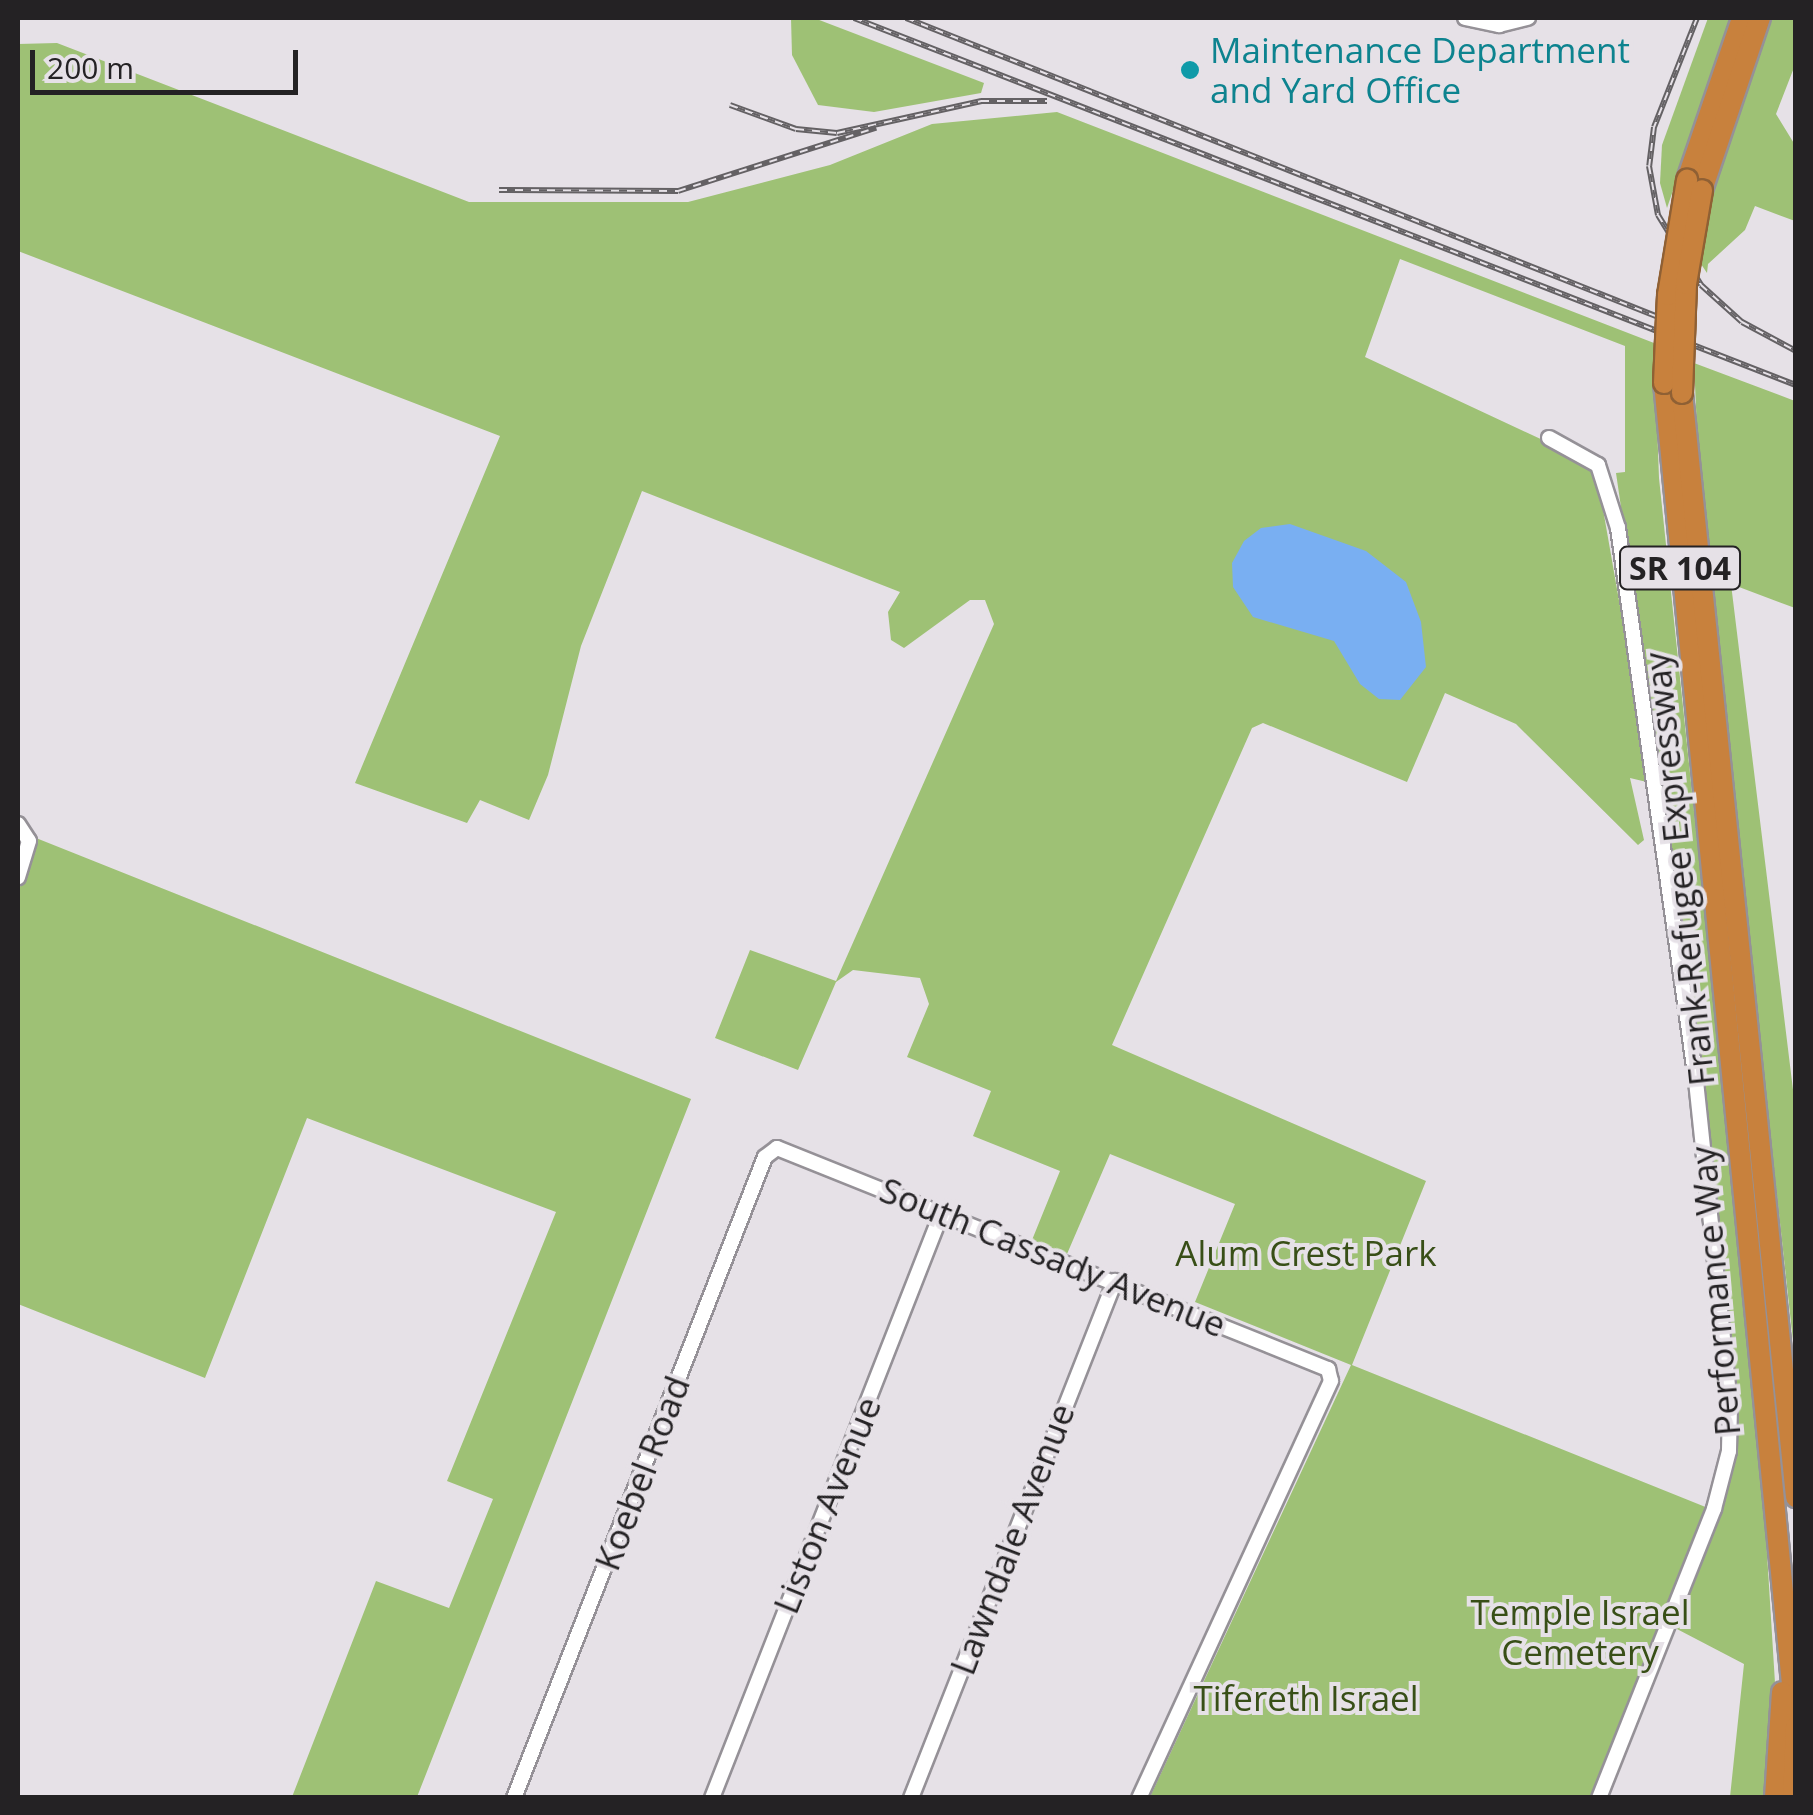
<!DOCTYPE html>
<style>
body{margin:0}
#map{position:relative;width:1813px;height:1815px;overflow:hidden;background:#e6e1e7;font-family:"Open Sans",sans-serif}
div>[style]{position:absolute}
[style*='--x']{left:calc(var(--x)*1px);top:calc(var(--y)*1px);width:calc(var(--w)*1px);rotate:calc(var(--a)*1deg)}
.green>*{inset:0;background:#9ec175}
.water>*{inset:0;background:#79aff2}
.roads{filter:drop-shadow(2px 0 #959197) drop-shadow(-2px 0 #959197) drop-shadow(0 2px #959197) drop-shadow(0 -2px #959197)}
.minor>*{height:14px;margin:-7px;padding:0 7px;transform-origin:7px;border-radius:7px;background:#fff}
.highway>*{height:20px;margin:-10px;padding:0 10px;transform-origin:10px;border-radius:10px;background:#c8813d}
.rail>*{height:6px;margin-top:-3px;transform-origin:0;background:repeating-linear-gradient(90deg,#e6e1e7 0 8px,#646164 0 16px);box-sizing:border-box;border-block:2px solid #646164}
.bridges{filter:drop-shadow(2px 0 #8f6034) drop-shadow(-2px 0 #8f6034) drop-shadow(0 2px #8f6034) drop-shadow(0 -2px #8f6034)}
.highway-bridge>*{height:20px;margin:-10px;padding:0 10px;transform-origin:10px;border-radius:10px;background:#c8813d}
.dots>*{width:28px;height:28px;translate:-50% -50%;box-sizing:border-box;border:5px solid #e6e1e7;border-radius:50%}
span{translate:-50% -50%;white-space:nowrap;text-align:center;line-height:1.15;-webkit-text-stroke:8px #e6e1e7;paint-order:stroke}
.shield-label span{padding:2px 8px;background:#e6e1e7;border:2px solid;border-radius:8px;-webkit-text-stroke-width:0}
.shield-label{font-size:32px;color:#242224;font-weight:700}
.culture-label{font-size:35px;color:#0d838f}
.left{translate:0 -50%;text-align:left}
.street-label{font-size:35px;color:#242224}
.park-label{font-size:35px;color:#384f17}
.frame{position:absolute;inset:0;border:20px solid #242224;pointer-events:none}
.scale{position:absolute;left:30px;top:50px;width:268px;height:45px;box-sizing:border-box;border:5px solid #242224;border-top:0;padding-left:12px;font-size:30px;line-height:35px;white-space:nowrap;color:#242224;-webkit-text-stroke:8px #e6e1e7;paint-order:stroke}
</style>
<div id="map">
<div class="green">
<i style="clip-path:polygon(791px 18px,814px 18px,984px 83px,981px 93px,874px 112px,818px 105px,792px 55px)"></i>
<i style="clip-path:polygon(1708px 18px,1732px 18px,1667px 208px,1660px 183px,1662px 145px)"></i>
<i style="clip-path:polygon(1771px 18px,1795px 18px,1795px 65px,1776px 114px,1795px 145px,1795px 221px,1755px 206px,1745px 230px,1708px 264px,1707px 273px,1697px 258px,1718px 169px)"></i>
<i style="clip-path:polygon(57px 43px,469px 202px,688px 202px,830px 165px,932px 124px,1057px 112px,1654px 343px,1659px 478px,1760px 1440px,1775px 1683px,1767px 1797px,1730px 1797px,1744px 1664px,1675px 1628px,1731px 1474px,1736px 1400px,1691px 985px,1616px 473px,1625px 472px,1625px 346px,1400px 259px,1365px 357px,1575px 455px,1597px 475px,1651px 783px,1630px 778px,1644px 840px,1638px 845px,1516px 724px,1445px 693px,1407px 782px,1263px 723px,1252px 728px,1112px 1045px,1426px 1181px,1352px 1365px,1708px 1508px,1593px 1797px,1150px 1797px,1351px 1365px,1195px 1302px,1235px 1204px,1110px 1154px,1067px 1254px,1032px 1240px,1060px 1171px,973px 1136px,991px 1091px,907px 1057px,929px 1004px,920px 978px,853px 970px,836px 982px,798px 1070px,715px 1038px,750px 950px,836px 981px,994px 624px,985px 600px,970px 600px,904px 648px,891px 640px,888px 612px,900px 592px,642px 491px,581px 646px,548px 775px,529px 820px,480px 800px,467px 823px,355px 783px,500px 436px,18px 251px,18px 44px)"></i>
<i style="clip-path:polygon(1694px 363px,1795px 401px,1795px 608px,1731px 584px,1795px 1106px,1795px 1359px,1700px 496px)"></i>
<i style="clip-path:polygon(36px 838px,691px 1099px,417px 1797px,292px 1797px,376px 1581px,449px 1608px,493px 1499px,447px 1481px,556px 1212px,307px 1118px,205px 1378px,18px 1304px,18px 893px)"></i>
</div>
<div class="water">
<i style="clip-path:polygon(1290px 524px,1366px 551px,1406px 582px,1421px 622px,1426px 667px,1400px 700px,1379px 699px,1360px 684px,1334px 641px,1253px 617px,1233px 587px,1232px 563px,1244px 541px,1261px 528px)"></i>
</div>
<div class="roads">
<div class="minor">
<i style="--x:1465;--y:18;--w:35;--a:12"></i>
<i style="--x:1499;--y:25;--w:30;--a:-14"></i>
<i style="--x:1549;--y:438;--w:56;--a:28.9"></i>
<i style="--x:1598;--y:465;--w:66;--a:72.4"></i>
<i style="--x:1618;--y:528;--w:558;--a:81.97"></i>
<i style="--x:1696;--y:1081;--w:327;--a:84"></i>
<i style="--x:1730;--y:1406;--w:45;--a:91.3"></i>
<i style="--x:1729;--y:1451;--w:60;--a:104.5"></i>
<i style="--x:1714;--y:1509;--w:311;--a:111.7"></i>
<i style="--x:18;--y:824;--w:20;--a:57"></i>
<i style="--x:29;--y:841;--w:38;--a:107"></i>
<i style="--x:514;--y:1798;--w:688;--a:-68.62"></i>
<i style="--x:765;--y:1157;--w:15;--a:-37"></i>
<i style="--x:777;--y:1148;--w:594;--a:21.86"></i>
<i style="--x:1328;--y:1369;--w:12;--a:76"></i>
<i style="--x:1331;--y:1381;--w:459;--a:114.7"></i>
<i style="--x:712;--y:1798;--w:630;--a:-68.57"></i>
<i style="--x:911;--y:1798;--w:556;--a:-68.47"></i>
</div>
<div class="highway">
<i style="--x:1687;--y:180;--w:171;--a:-71.2"></i>
<i style="--x:1702;--y:190;--w:182;--a:-71.4"></i>
<i style="--x:1664;--y:383;--w:1347;--a:84.38"></i>
<i style="--x:1682;--y:393;--w:1110;--a:84.1"></i>
<i style="--x:1775;--y:1798;--w:106;--a:-86.2"></i>
<i style="--x:1793;--y:1798;--w:71;--a:-87.6"></i>
</div>
</div>
<div class="rail">
<i style="--x:854;--y:18;--w:1011;--a:21.29"></i>
<i style="--x:906;--y:18;--w:815;--a:21.68"></i>
<i style="--x:1697;--y:18;--w:117;--a:111.5"></i>
<i style="--x:1654;--y:127;--w:39;--a:97"></i>
<i style="--x:1649;--y:166;--w:50;--a:79.6"></i>
<i style="--x:1658;--y:215;--w:82;--a:58.4"></i>
<i style="--x:1701;--y:285;--w:55;--a:42.1"></i>
<i style="--x:1742;--y:322;--w:61;--a:28.2"></i>
<i style="--x:730;--y:105;--w:70;--a:20"></i>
<i style="--x:796;--y:129;--w:41;--a:5.6"></i>
<i style="--x:837;--y:133;--w:148;--a:-12.5"></i>
<i style="--x:981;--y:101;--w:66;--a:0"></i>
<i style="--x:499;--y:190;--w:179;--a:0.3"></i>
<i style="--x:678;--y:191;--w:208;--a:-17.7"></i>
</div>
<div class="bridges">
<div class="highway-bridge">
<i style="--x:1664;--y:383;--w:88;--a:-87.4"></i>
<i style="--x:1668;--y:295;--w:117;--a:-80.6"></i>
<i style="--x:1682;--y:393;--w:109;--a:-87.9"></i>
<i style="--x:1686;--y:284;--w:95;--a:-80.3"></i>
</div>
</div>
<div class="dots">
<i style="left:1190px;top:70px;background:#0f9aa8"></i>
</div>
<div class="shield-label">
<span style="left:1680px;top:568px">SR 104</span>
</div>
<div class="culture-label">
<span class="left" style="left:1210px;top:70px">Maintenance Department<br>and Yard Office</span>
</div>
<div class="street-label">
<span style="left:1679px;top:869px;rotate:-96deg">Frank-Refugee Expressway</span>
<span style="left:1053px;top:1257px;rotate:22deg">South Cassady Avenue</span>
<span style="left:1715px;top:1291px;rotate:-95deg">Performance Way</span>
<span style="left:642px;top:1473px;rotate:-69deg">Koebel Road</span>
<span style="left:827px;top:1505px;rotate:-68deg">Liston Avenue</span>
<span style="left:1012px;top:1539px;rotate:-69deg">Lawndale Avenue</span>
</div>
<div class="park-label">
<span style="left:1306px;top:1253px">Alum Crest Park</span>
<span style="left:1580px;top:1632px">Temple Israel<br>Cemetery</span>
<span style="left:1306px;top:1698px">Tifereth Israel</span>
</div>
<div class="frame"></div>
<div class="scale">200 m</div>
</div>
